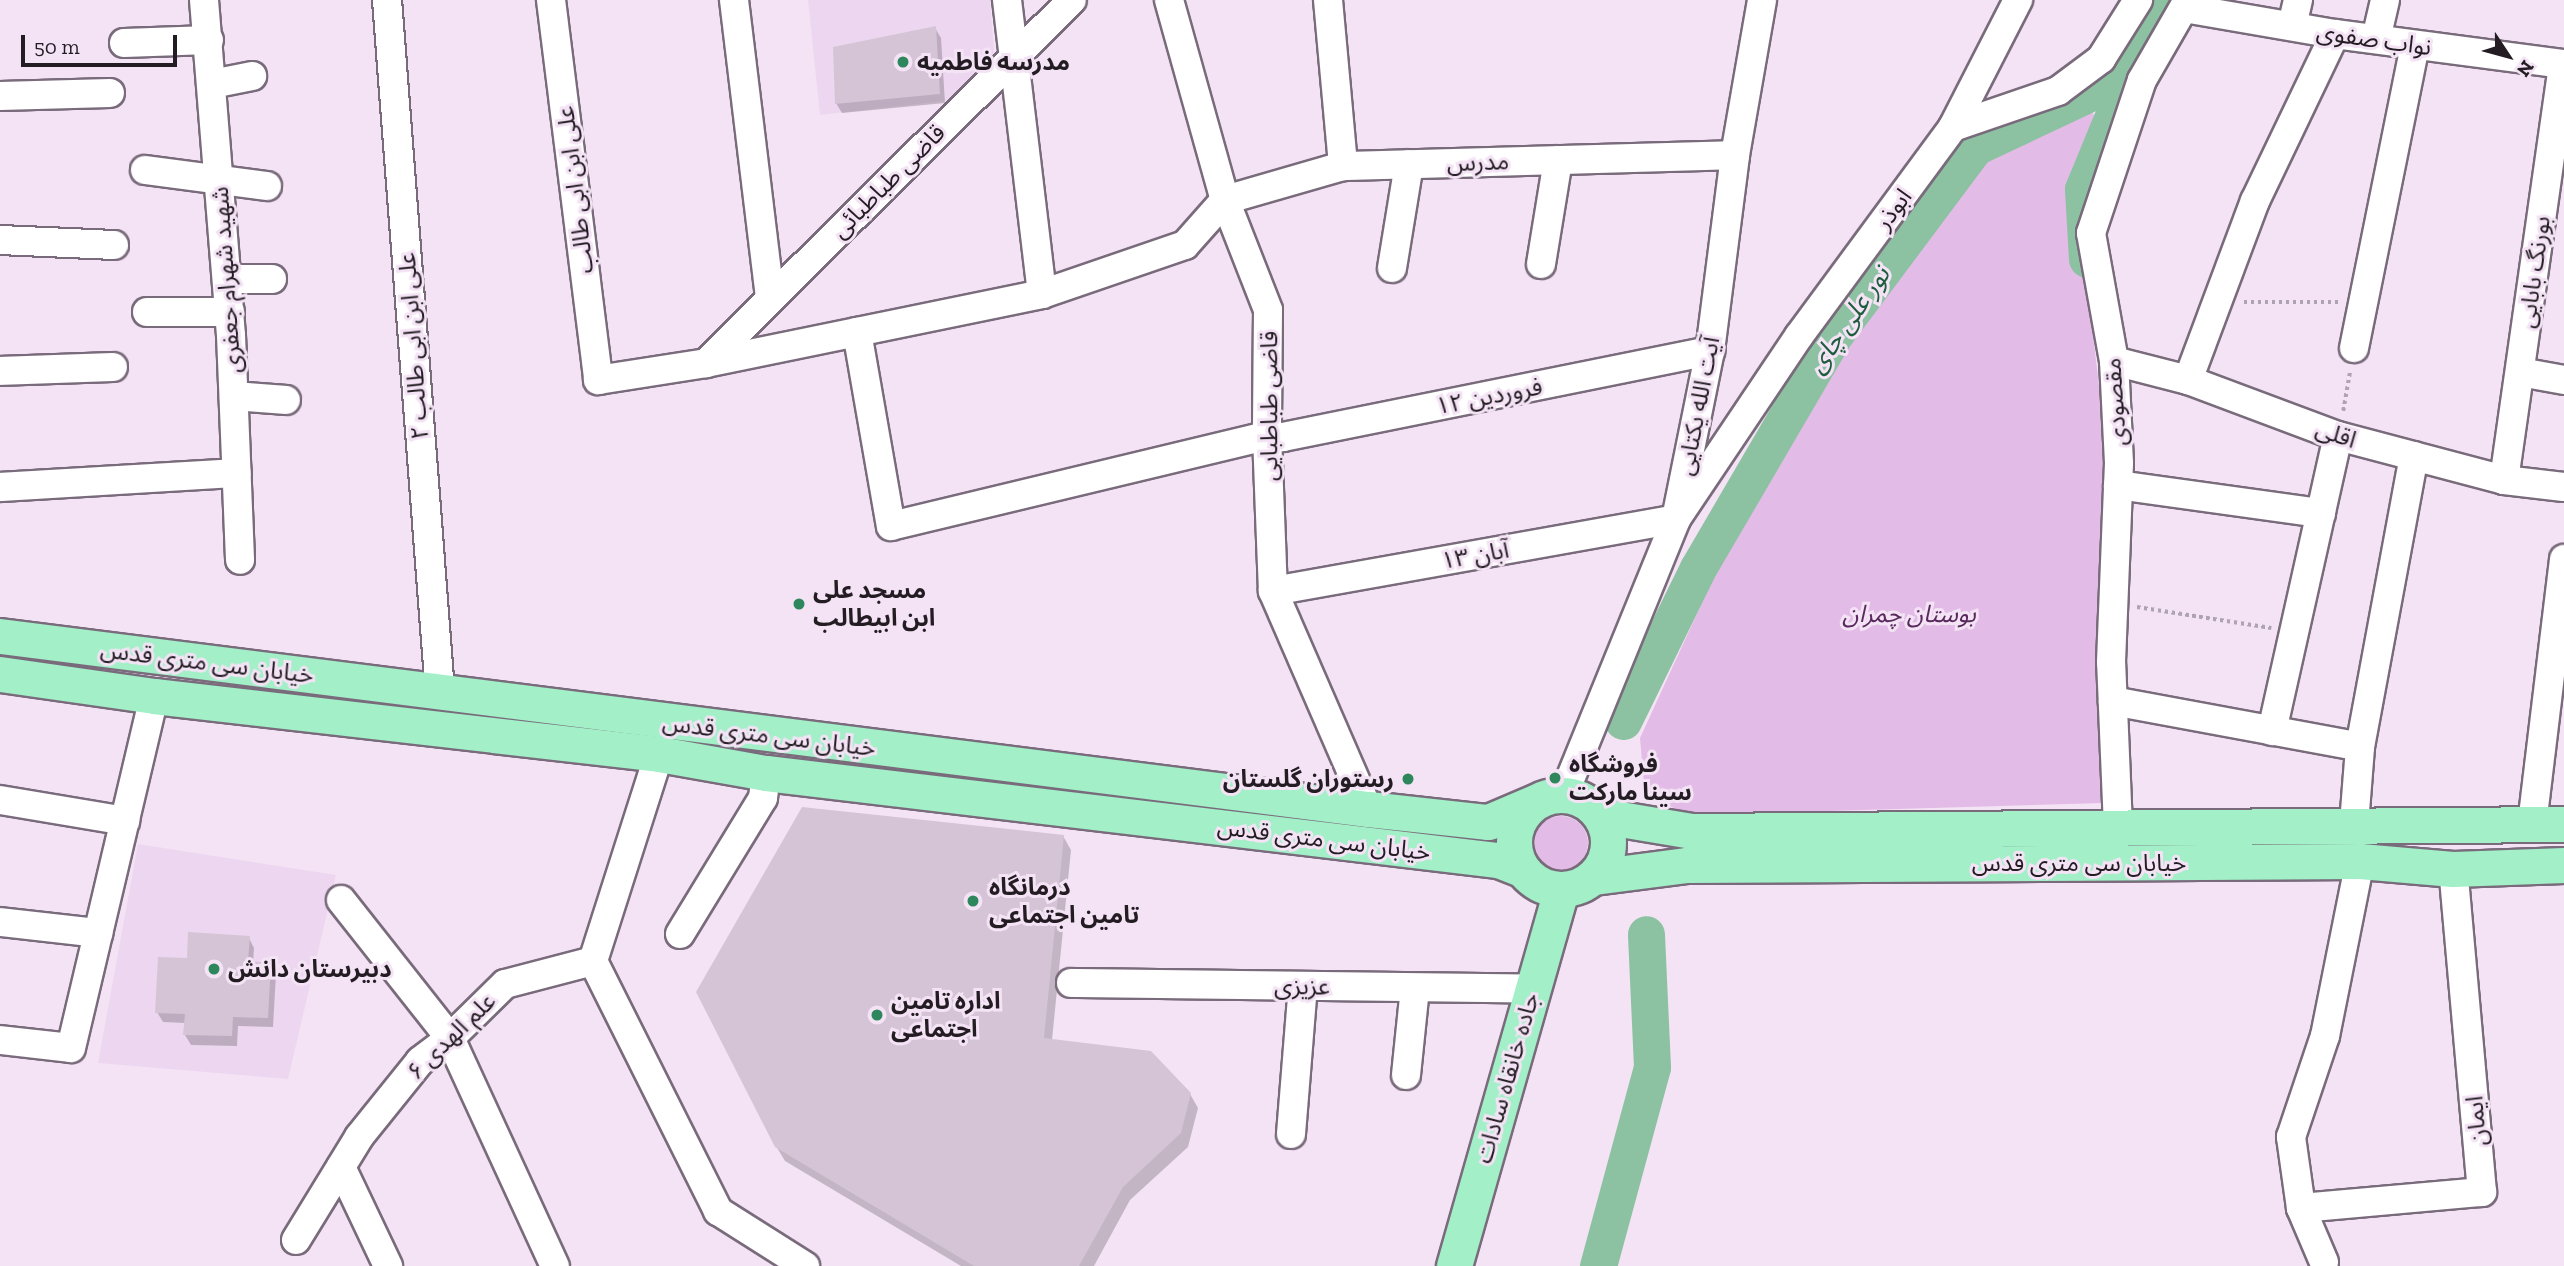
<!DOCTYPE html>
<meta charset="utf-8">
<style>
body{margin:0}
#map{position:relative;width:2564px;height:1266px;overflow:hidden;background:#f4e3f5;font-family:"Zilla Slab","Noto Sans Arabic",serif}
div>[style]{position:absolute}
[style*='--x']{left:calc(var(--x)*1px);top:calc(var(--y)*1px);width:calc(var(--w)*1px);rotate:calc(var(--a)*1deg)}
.built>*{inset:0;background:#edd7f0}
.green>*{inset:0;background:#e2bbe6}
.round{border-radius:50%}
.shadow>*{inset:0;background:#0003}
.river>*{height:37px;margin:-18.5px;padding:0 18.5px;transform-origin:18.5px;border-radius:18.5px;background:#8cc2a2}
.building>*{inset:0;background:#d4c4d6}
.path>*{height:3.5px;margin-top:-1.75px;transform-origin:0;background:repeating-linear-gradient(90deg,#b0a3b1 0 3.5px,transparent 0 7px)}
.roads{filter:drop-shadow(2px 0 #796b7b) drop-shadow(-2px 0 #796b7b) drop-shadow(0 2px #796b7b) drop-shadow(0 -2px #796b7b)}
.minor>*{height:28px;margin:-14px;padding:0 14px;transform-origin:14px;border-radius:14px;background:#fff}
.major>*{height:35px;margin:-17.5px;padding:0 17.5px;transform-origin:17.5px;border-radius:17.5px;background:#a2efc8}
.major>.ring{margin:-17.5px;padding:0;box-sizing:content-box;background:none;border:35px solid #a2efc8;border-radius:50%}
.dots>*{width:19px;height:19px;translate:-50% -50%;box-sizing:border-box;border:4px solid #f4e3f5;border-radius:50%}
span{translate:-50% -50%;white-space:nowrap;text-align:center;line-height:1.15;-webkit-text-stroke:6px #f4e3f5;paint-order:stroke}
.street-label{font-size:24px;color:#231d23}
.poi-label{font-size:24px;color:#231d23;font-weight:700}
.left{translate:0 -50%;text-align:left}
.right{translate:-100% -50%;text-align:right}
.park-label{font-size:24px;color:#59295e;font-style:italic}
.water-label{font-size:26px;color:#1d5c3d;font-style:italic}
.north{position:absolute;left:2473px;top:21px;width:70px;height:70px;-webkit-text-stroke:5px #f4e3f5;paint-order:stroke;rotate:126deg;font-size:19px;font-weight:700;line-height:28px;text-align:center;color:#231d23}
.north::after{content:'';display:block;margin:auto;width:24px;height:32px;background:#231d23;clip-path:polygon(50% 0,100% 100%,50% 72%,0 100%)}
.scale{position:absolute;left:21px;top:35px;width:156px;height:32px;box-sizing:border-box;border:4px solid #231d23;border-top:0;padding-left:9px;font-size:21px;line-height:24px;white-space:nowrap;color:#231d23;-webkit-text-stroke:5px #f4e3f5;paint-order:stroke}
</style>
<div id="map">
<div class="built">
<i style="clip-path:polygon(808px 0,990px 0,994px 51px,987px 73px,961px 99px,820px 115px)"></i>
<i style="clip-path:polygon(138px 844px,336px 875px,288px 1079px,98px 1063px)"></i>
</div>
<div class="green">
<i style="clip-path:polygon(2089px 108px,2104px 129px,2102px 192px,2084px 259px,2111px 487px,2101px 632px,2103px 803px,1691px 815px,1645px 796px,1640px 738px,1767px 461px,1971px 165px)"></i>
<i class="round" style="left:1534px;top:816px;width:54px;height:54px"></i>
</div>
<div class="shadow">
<i style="clip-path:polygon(935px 28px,941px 38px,945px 103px,842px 113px,836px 103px)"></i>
<i style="clip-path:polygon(1063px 836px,1071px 850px,1052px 1040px,1190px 1094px,1198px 1108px,1188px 1147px,1130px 1200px,1094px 1266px,961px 1266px,785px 1161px,776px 1146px)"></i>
<i style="clip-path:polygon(249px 938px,254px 948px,253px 963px,270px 964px,276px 974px,273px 1027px,238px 1026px,237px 1046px,191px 1045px,185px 1035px,186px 1023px,163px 1022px,157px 1012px,189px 960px)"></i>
</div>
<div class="river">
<i style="--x:2087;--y:259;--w:70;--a:-93.3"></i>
<i style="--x:2083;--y:189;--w:134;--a:-67.6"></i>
<i style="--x:1623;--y:721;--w:170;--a:-63.9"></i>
<i style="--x:1698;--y:568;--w:268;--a:-59.7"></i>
<i style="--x:1833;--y:337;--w:237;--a:-53.2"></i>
<i style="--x:1975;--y:147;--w:132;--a:-25.2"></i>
<i style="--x:2094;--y:91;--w:65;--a:-43.8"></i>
<i style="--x:2141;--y:46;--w:51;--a:-64.4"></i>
<i style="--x:1598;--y:1266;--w:206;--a:-74.8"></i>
<i style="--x:1652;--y:1067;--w:133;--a:-92.6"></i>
</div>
<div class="building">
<i style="clip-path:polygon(936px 26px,940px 94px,835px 104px,833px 47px)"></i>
<i style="clip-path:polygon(802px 807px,1064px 835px,1044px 1038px,1151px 1051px,1191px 1093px,1181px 1133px,1123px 1187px,1079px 1266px,974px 1266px,775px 1147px,696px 992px)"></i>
<i style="clip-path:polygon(188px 932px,250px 936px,248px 961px,271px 963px,268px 1018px,233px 1017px,232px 1036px,183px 1035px,185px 1014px,155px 1013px,158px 957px,187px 958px)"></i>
</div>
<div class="path">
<i style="--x:2244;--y:302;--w:94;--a:0"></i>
<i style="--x:2343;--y:411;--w:41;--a:-80.1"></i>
<i style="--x:2137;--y:607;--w:136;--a:8.9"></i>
</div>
<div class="roads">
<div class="minor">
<i style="--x:204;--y:0;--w:336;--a:85.4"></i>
<i style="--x:231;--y:335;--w:225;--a:87.7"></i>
<i style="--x:387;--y:0;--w:694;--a:85.62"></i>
<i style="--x:551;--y:0;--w:383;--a:82.9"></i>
<i style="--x:598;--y:380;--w:109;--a:-8.9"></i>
<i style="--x:706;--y:363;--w:343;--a:-11.6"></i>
<i style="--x:1042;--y:294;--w:151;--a:-18.9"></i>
<i style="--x:1185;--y:245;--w:60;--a:-48.4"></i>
<i style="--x:734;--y:0;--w:299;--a:83.1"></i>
<i style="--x:1007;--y:0;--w:296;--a:83.2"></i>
<i style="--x:1169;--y:0;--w:208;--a:74.4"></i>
<i style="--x:1225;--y:200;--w:118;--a:68.6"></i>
<i style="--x:1268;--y:310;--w:126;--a:90.5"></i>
<i style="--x:1267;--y:436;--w:155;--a:87.8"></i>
<i style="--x:1273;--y:591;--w:238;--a:66.5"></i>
<i style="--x:1328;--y:0;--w:167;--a:84.8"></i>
<i style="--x:2184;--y:8;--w:153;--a:9.8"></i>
<i style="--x:2335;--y:34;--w:231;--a:7.5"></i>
<i style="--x:2292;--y:26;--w:27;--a:-77"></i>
<i style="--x:2376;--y:39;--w:40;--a:-77"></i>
<i style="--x:124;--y:43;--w:85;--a:-2"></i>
<i style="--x:212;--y:84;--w:41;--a:-11.3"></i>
<i style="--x:0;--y:96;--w:110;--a:-1.6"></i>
<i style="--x:1953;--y:127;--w:111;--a:-18.9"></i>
<i style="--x:2058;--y:91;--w:54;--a:-36.7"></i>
<i style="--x:2101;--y:59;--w:70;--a:-57.9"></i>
<i style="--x:145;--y:170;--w:123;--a:7.5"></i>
<i style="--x:1225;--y:200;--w:123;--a:-16.1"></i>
<i style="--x:1343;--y:166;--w:392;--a:-1.6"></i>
<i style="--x:0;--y:240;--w:114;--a:2.5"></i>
<i style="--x:1541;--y:264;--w:105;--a:-80.7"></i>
<i style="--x:1392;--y:268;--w:105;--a:-80.7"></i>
<i style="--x:227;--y:279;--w:45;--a:0"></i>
<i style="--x:147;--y:312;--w:83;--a:0"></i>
<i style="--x:857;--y:332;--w:197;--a:80.1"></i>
<i style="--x:891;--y:526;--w:387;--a:-13.5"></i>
<i style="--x:1267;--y:436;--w:16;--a:4"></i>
<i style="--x:1283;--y:437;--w:436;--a:-11.4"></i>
<i style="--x:2354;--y:348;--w:308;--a:-78.6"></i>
<i style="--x:2114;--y:361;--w:76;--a:14.4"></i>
<i style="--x:2188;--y:380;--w:160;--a:20.5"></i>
<i style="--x:2338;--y:436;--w:172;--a:14.8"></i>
<i style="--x:2504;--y:480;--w:60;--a:6.7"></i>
<i style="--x:706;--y:363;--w:515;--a:-44.76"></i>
<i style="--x:0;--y:371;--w:113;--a:-2"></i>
<i style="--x:2520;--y:372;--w:45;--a:10.3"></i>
<i style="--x:2188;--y:380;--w:191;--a:-69.5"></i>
<i style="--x:2255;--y:201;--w:185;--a:-64.4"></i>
<i style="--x:234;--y:396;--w:52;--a:4.4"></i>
<i style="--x:2504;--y:480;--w:420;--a:-81.9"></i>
<i style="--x:2118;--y:485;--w:205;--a:7.9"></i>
<i style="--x:0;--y:487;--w:237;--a:-3.4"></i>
<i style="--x:1273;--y:591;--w:409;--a:-10.1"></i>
<i style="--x:1676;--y:519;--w:220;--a:-56.1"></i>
<i style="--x:1799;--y:336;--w:260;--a:-53.6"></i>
<i style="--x:1953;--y:127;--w:143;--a:-62.9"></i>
<i style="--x:2113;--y:701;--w:251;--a:10.5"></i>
<i style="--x:2272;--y:731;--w:302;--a:-77.4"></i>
<i style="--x:1564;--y:794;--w:297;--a:-67.8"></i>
<i style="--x:1676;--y:519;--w:171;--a:-78.6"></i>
<i style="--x:1710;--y:351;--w:198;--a:-82.7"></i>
<i style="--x:1735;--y:155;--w:157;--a:-80.1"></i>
<i style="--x:0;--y:800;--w:127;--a:9.5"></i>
<i style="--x:2354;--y:824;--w:77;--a:-85.5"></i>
<i style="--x:2360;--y:747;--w:296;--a:-79.5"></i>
<i style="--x:2532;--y:824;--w:267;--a:-83.1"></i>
<i style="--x:2118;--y:827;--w:165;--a:-92.4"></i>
<i style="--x:2111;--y:662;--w:199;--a:-87.7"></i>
<i style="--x:2119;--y:463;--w:102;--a:-92.8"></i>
<i style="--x:2114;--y:361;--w:130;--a:-100.2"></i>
<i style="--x:2091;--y:233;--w:161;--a:-71.6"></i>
<i style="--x:2142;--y:80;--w:92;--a:-60.1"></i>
<i style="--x:341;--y:900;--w:176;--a:51.7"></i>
<i style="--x:450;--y:1038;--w:251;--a:65.3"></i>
<i style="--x:0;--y:922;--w:99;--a:6.4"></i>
<i style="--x:680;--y:934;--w:159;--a:-58.6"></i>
<i style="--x:763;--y:798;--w:25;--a:-83"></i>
<i style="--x:593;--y:961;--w:280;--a:63.4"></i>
<i style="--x:718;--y:1211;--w:103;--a:32.3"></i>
<i style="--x:593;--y:961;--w:217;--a:-72.3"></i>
<i style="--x:1071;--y:983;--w:461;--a:0.7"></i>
<i style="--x:0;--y:1040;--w:71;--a:6.4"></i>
<i style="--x:71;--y:1048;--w:362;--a:-76.7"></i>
<i style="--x:1406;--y:1075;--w:87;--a:-84.1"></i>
<i style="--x:1291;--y:1134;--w:148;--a:-85.4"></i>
<i style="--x:341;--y:1167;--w:110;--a:64.6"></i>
<i style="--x:2301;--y:1208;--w:182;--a:-5.1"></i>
<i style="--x:2482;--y:1192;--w:324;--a:-95.1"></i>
<i style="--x:296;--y:1240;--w:121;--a:-58.5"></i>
<i style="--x:359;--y:1137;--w:97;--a:-51.2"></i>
<i style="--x:420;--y:1061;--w:38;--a:-37"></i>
<i style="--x:450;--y:1038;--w:77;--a:-44.5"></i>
<i style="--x:505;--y:984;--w:91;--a:-14.6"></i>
<i style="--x:2324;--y:1262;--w:59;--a:-113.1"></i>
<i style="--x:2301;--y:1208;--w:72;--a:-98"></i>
<i style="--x:2291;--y:1137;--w:107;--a:-71.4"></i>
<i style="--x:2325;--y:1036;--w:178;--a:-78.7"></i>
</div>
<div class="major">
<i style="--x:0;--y:636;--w:1379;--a:7.21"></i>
<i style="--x:1368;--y:809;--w:121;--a:6.2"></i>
<i style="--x:1488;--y:822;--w:51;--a:-23.1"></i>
<i style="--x:0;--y:674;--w:156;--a:8.1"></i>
<i style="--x:154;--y:696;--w:508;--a:6.55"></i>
<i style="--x:659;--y:754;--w:109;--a:10.1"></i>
<i style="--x:766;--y:773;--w:737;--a:6.78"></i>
<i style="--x:1498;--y:860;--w:26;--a:21"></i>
<i class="ring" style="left:1514px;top:795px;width:59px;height:59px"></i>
<i style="--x:1602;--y:816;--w:91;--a:9.5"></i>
<i style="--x:1692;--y:831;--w:872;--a:-0.46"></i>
<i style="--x:1594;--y:877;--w:94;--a:-7.4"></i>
<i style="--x:1687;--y:865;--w:673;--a:-0.34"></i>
<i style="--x:2360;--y:861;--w:93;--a:4.9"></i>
<i style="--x:2453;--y:869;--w:111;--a:-2.1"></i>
<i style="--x:1454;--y:1266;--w:391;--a:-74.1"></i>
</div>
</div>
<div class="dots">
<i style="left:903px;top:62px;background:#2e875c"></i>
<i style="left:799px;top:604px;background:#2e875c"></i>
<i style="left:1555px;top:778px;background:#2e875c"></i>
<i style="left:1408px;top:779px;background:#2e875c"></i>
<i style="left:973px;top:901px;background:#2e875c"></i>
<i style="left:214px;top:969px;background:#2e875c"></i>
<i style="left:877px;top:1015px;background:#2e875c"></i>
</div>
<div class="street-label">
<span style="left:2374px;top:39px;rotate:8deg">نواب صفوی</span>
<span style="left:1478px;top:162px;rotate:-2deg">مدرس</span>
<span style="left:888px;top:181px;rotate:-45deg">قاضی طباطبائی</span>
<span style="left:575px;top:190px;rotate:-97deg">علی ابن ابی طالب</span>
<span style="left:1893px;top:209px;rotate:-53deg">ابوذر</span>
<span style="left:2534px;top:272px;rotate:-82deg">بورنگ بابایی</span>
<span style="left:226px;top:280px;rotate:-94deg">شهید شهرام جعفری</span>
<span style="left:413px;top:346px;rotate:-94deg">علی ابن ابی طالب ۲</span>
<span style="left:1489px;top:396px;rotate:-11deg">۱۲ فروردین</span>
<span style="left:2115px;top:402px;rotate:-94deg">مقصودی</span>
<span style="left:1269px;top:406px;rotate:-90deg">قاضی طباطبایی</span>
<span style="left:1698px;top:406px;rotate:-79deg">آیت الله یکتایی</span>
<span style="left:2336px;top:434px;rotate:18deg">اقلی</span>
<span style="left:1475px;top:555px;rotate:-10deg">۱۳ آبان</span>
<span style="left:207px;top:662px;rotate:7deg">خیابان سی متری قدس</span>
<span style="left:769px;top:735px;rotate:7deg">خیابان سی متری قدس</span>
<span style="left:1324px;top:839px;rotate:7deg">خیابان سی متری قدس</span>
<span style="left:2079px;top:863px">خیابان سی متری قدس</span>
<span style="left:1302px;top:986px;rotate:1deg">عزیزی</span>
<span style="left:451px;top:1036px;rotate:-44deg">علم الهدی ۶</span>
<span style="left:1507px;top:1078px;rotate:-74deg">جاده خانقاه سادات</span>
<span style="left:2476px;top:1121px;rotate:-95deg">ایمان</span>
</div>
<div class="poi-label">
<span class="left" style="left:917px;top:62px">مدرسه فاطمیه</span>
<span class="left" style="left:813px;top:604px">مسجد علی<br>ابن ابیطالب</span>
<span class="left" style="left:1569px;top:778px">فروشگاه<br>سینا مارکت</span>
<span class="right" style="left:1394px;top:779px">رستوران گلستان</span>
<span class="left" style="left:989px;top:901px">درمانگاه<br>تامین اجتماعی</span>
<span class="left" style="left:228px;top:969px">دبیرستان دانش</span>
<span class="left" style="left:891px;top:1015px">اداره تامین<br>اجتماعی</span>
</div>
<div class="park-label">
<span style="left:1909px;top:614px">بوستان چمران</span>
</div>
<div class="water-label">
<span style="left:1849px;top:320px;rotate:-55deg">نور علی چای</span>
</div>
<div class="north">N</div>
<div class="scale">50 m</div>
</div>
